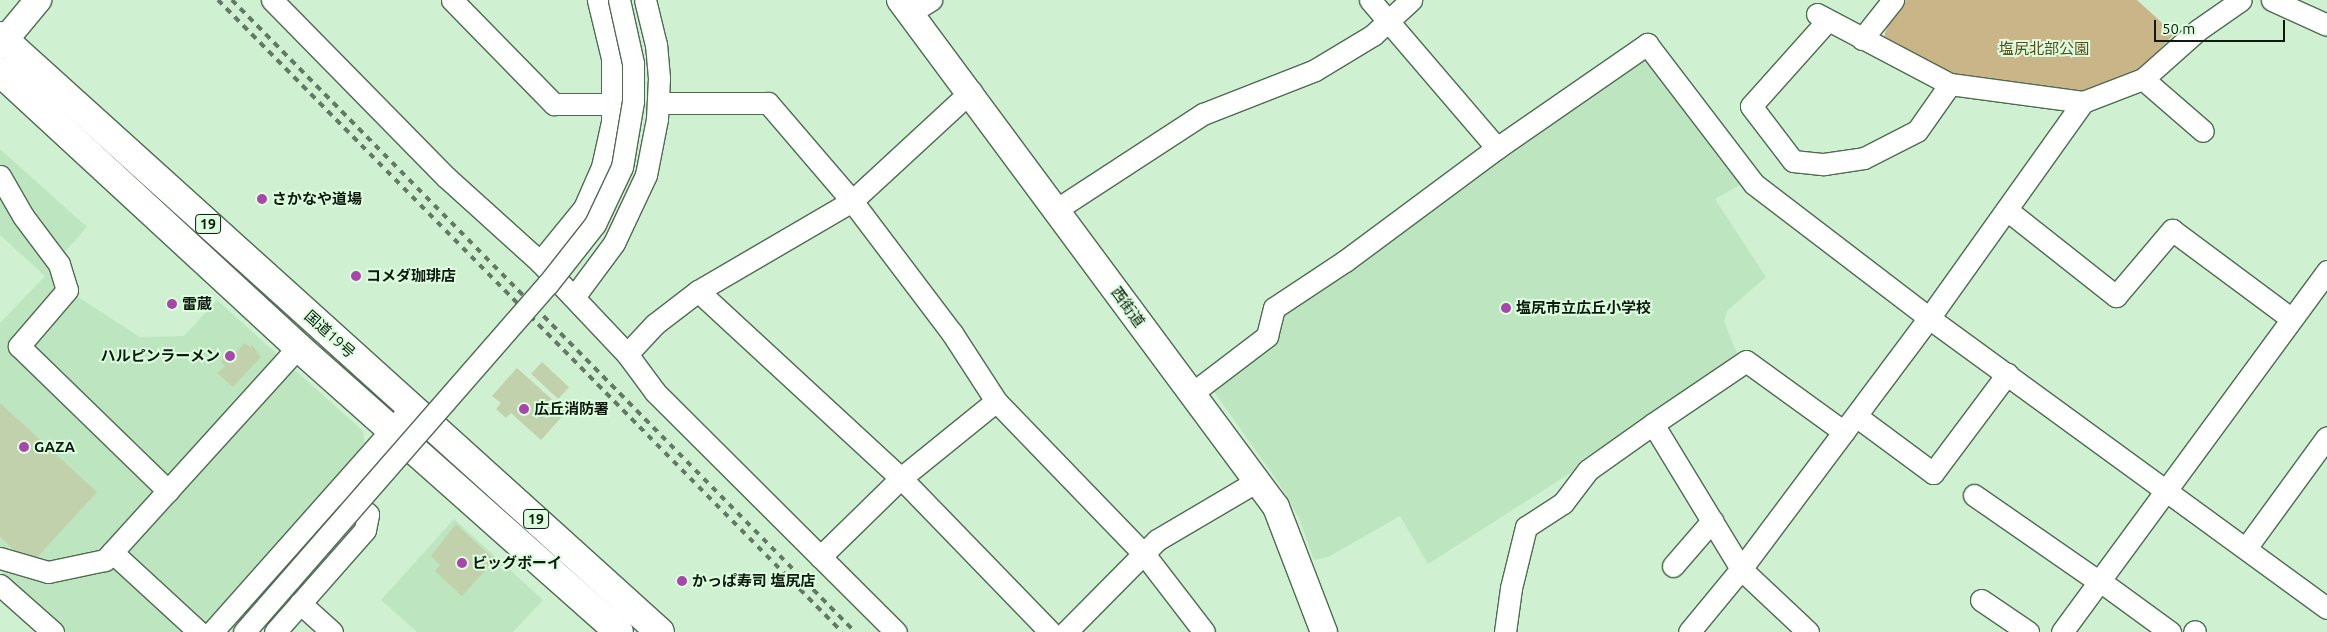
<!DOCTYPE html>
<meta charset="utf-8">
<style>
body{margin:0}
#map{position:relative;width:2327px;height:632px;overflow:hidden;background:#cff1d1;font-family:Ubuntu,"Noto Sans JP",sans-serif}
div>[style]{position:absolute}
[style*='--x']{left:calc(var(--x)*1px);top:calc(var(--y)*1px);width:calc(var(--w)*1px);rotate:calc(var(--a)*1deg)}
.built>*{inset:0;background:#bde6c0}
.green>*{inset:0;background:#c9b588}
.building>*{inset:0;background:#c0d1ab;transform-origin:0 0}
.roads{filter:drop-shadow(1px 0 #4e6c50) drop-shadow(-1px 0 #4e6c50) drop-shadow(0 1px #4e6c50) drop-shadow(0 -1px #4e6c50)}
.minor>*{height:21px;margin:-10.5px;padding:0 10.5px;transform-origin:10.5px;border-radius:10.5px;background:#fff}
.major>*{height:26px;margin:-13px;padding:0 13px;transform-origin:13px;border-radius:13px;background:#fff}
.highway>*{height:28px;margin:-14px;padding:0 14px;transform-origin:14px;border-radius:14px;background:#fff}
.rail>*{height:4px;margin-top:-2px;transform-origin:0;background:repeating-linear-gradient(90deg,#637965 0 6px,transparent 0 12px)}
.bridges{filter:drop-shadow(1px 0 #4e6c50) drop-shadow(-1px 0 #4e6c50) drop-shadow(0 1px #4e6c50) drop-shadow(0 -1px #4e6c50)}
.minor-bridge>*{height:21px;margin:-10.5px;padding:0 10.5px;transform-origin:10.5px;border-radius:10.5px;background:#fff}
.dots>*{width:14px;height:14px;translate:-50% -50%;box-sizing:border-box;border:2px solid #dcfede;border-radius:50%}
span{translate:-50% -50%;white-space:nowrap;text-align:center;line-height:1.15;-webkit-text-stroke:4px #dcfede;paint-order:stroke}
.shield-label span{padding:1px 4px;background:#dcfede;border:1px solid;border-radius:4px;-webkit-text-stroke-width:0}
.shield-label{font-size:14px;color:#0e1a0f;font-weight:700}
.park-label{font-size:15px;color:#5c491b}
.poi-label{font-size:15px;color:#0e1a0f;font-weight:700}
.left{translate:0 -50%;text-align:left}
.right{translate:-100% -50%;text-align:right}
.street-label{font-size:15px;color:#0e1a0f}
.scale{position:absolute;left:2154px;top:20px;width:131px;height:22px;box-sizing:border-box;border:2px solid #0e1a0f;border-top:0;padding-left:6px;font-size:15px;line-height:18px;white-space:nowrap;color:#0e1a0f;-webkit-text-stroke:4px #dcfede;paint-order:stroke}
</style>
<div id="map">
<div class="built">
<i style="clip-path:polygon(1649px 51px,1747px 181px,1715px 199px,1766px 277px,1727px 311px,1724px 321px,1739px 358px,1581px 460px,1572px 472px,1428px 564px,1400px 516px,1328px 557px,1314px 560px,1299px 518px,1278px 482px,1210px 386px,1277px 313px,1540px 126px,1557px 121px,1570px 107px)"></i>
<i style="clip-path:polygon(0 149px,87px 227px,57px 261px,67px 290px,140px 337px,184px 336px,217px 300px,363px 431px,365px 446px,208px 632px,63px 632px,0 571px,0 323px,45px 276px,0 235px)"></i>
<i style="clip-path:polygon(454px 519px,543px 600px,513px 632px,417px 632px,381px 600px)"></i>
</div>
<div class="green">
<i style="clip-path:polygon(1895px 0,2137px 0,2174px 34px,2149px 61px,2122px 81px,2084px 96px,1966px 92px,1881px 47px)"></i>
</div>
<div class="building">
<i style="clip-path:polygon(245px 343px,250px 347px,252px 345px,261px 357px,233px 387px,217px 373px,225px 366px,221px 362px,225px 357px,228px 360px)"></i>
<i style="left:542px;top:362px;width:37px;height:16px;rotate:43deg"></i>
<i style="clip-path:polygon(517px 368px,566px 412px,541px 440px,511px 413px,506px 418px,496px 409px,501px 403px,492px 396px)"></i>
<i style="clip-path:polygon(0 403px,97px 492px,30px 565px,0 537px)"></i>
<i style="clip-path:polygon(456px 524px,495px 560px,462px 596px,435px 571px,440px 565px,431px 556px)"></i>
</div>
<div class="roads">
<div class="minor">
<i style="--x:272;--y:0;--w:248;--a:45.5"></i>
<i style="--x:446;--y:177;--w:127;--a:42.1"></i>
<i style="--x:540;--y:262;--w:127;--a:46.6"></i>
<i style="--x:627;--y:354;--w:47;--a:53.6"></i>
<i style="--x:655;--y:392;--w:340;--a:44.9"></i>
<i style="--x:452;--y:0;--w:146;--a:45.6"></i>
<i style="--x:554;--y:104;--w:60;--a:0"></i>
<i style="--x:1370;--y:0;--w:195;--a:49.4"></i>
<i style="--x:2272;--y:0;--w:60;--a:24.4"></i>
<i style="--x:910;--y:13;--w:25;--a:-32"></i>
<i style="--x:1817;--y:14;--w:150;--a:27.8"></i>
<i style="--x:1950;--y:84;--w:134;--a:7.7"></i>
<i style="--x:1827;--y:21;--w:114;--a:131.8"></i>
<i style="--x:1751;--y:106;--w:69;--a:52.6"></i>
<i style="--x:1793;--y:161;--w:31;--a:6"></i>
<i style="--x:1824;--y:164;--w:40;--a:-8.5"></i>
<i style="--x:1864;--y:158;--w:59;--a:-27"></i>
<i style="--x:1917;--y:131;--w:57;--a:-54.9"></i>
<i style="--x:1862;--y:39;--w:50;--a:-51.5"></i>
<i style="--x:2143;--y:79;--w:79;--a:40.9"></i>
<i style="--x:658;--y:103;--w:110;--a:0"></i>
<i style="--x:768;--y:103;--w:129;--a:49.4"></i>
<i style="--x:852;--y:201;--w:166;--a:52.9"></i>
<i style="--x:952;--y:333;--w:81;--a:57.1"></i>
<i style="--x:996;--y:401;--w:213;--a:46"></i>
<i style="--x:1144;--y:554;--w:98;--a:52.4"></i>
<i style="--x:0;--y:176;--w:46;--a:60.1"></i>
<i style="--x:23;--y:216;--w:60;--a:53.1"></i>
<i style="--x:59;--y:264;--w:27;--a:73"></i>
<i style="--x:67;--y:290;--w:74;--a:130.6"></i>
<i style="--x:19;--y:346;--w:208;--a:44.2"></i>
<i style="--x:1057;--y:209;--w:174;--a:-33.1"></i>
<i style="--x:1203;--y:114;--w:120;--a:-21.4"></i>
<i style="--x:1315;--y:70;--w:68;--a:-31.1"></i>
<i style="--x:1373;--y:35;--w:52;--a:-42.6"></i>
<i style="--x:2007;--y:210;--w:139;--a:38.3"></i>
<i style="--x:2116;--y:296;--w:87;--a:-49.7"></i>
<i style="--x:2172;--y:230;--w:149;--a:36.6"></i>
<i style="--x:540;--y:262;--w:70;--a:-50.8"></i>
<i style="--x:584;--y:208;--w:45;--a:-66.3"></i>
<i style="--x:602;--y:167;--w:46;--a:-77.5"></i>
<i style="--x:612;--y:122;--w:64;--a:-90"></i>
<i style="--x:612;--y:58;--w:60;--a:-103.6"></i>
<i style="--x:698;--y:291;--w:276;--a:42.7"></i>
<i style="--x:901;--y:478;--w:214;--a:45.9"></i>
<i style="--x:574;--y:297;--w:67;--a:-53.5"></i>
<i style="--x:614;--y:243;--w:75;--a:-64.8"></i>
<i style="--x:646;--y:175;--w:57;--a:-78.9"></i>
<i style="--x:657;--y:119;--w:41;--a:-87.2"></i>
<i style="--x:659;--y:78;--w:33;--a:-95"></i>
<i style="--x:656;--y:45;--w:46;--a:-103.7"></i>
<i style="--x:627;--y:354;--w:41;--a:-47"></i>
<i style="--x:655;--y:324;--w:54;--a:-37.5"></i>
<i style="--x:698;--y:291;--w:178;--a:-30.3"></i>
<i style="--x:852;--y:201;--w:162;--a:-42.7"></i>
<i style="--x:1191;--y:394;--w:96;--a:-37.3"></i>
<i style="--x:1267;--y:336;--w:29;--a:-76"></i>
<i style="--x:1274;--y:308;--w:85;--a:-33.5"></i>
<i style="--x:1345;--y:261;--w:189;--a:-36.6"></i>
<i style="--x:1497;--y:148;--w:183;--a:-34.7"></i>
<i style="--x:1647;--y:44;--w:176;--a:52.6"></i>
<i style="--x:1754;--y:184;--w:220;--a:37.4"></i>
<i style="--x:1929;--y:318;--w:492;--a:36.1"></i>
<i style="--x:1856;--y:416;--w:96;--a:36.5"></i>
<i style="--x:1933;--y:473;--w:124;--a:-53.2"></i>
<i style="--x:1653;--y:424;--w:112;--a:-34.1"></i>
<i style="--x:1746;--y:361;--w:121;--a:35.9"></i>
<i style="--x:1974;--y:495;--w:152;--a:34.8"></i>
<i style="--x:2246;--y:548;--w:137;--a:-53.9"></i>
<i style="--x:112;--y:552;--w:118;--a:42.6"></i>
<i style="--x:820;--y:557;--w:113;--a:-44.3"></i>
<i style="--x:901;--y:478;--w:122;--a:-39"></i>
<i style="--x:0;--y:558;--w:50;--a:16.3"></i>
<i style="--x:48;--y:572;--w:58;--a:-11.9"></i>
<i style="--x:105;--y:560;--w:287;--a:-47.8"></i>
<i style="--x:1673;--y:566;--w:60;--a:-49.1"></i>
<i style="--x:2100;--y:581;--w:87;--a:36.1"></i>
<i style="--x:0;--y:585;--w:71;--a:41.6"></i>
<i style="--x:1981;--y:600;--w:57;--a:34.2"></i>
<i style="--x:300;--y:603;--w:43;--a:42.2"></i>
<i style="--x:212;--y:632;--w:300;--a:-48.4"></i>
<i style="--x:275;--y:632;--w:136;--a:-48.6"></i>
<i style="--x:365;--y:530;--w:16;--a:-79"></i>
<i style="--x:368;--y:514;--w:35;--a:-140"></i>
<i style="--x:1066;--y:632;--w:129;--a:-45.3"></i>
<i style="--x:1157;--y:540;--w:116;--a:-30.5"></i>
<i style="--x:1505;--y:632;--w:44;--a:-82.2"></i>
<i style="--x:1511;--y:588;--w:63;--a:-76.2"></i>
<i style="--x:1526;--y:527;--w:44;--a:-33"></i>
<i style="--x:1563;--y:503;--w:41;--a:-52.9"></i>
<i style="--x:1588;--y:470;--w:80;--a:-35.3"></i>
<i style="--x:1653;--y:424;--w:170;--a:58.7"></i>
<i style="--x:1741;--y:569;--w:92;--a:43.2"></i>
<i style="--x:1689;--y:632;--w:82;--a:-50.5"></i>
<i style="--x:1741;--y:569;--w:314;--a:-53.2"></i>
<i style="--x:1929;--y:318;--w:265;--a:-54.5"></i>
<i style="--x:2083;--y:102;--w:64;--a:-21"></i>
<i style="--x:2143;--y:79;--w:74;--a:-41.7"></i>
<i style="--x:2198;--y:30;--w:52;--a:-34.9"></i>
<i style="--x:2062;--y:632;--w:448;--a:-53.7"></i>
<i style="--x:2194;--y:632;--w:1;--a:-45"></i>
</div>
<div class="major">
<i style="--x:900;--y:0;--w:631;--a:53.44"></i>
<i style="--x:1276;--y:507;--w:134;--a:69"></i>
<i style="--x:0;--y:46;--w:60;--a:-50.4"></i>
</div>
<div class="highway">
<i style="--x:0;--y:36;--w:889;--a:42.08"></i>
<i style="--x:0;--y:72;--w:405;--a:42.7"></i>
<i style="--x:298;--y:347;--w:429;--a:41.6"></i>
</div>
</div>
<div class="rail">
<i style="--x:218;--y:0;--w:888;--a:45.36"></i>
<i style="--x:232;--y:0;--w:887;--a:45.41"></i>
</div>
<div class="bridges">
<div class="minor-bridge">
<i style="--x:244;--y:632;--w:461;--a:-48.9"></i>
<i style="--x:547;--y:285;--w:78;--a:-51.8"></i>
<i style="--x:595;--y:224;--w:63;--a:-64.7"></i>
<i style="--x:622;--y:167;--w:67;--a:-80.5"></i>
<i style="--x:633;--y:101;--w:38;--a:-90"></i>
<i style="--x:633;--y:63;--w:65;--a:-102.5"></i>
</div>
</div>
<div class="dots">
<i style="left:262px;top:199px;background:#a946ab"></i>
<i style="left:356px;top:276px;background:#a946ab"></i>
<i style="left:172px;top:304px;background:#a946ab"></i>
<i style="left:1506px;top:308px;background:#a946ab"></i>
<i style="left:230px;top:356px;background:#a946ab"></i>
<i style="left:524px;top:409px;background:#a946ab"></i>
<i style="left:24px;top:447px;background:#a946ab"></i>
<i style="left:462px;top:563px;background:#a946ab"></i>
<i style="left:682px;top:581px;background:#a946ab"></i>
</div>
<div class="shield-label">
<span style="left:208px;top:224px">19</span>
<span style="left:536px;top:519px">19</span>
</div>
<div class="park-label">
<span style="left:2044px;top:49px">塩尻北部公園</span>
</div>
<div class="poi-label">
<span class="left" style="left:272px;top:199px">さかなや道場</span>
<span class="left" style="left:366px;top:276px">コメダ珈琲店</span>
<span class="left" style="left:182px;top:304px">雷蔵</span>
<span class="left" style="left:1516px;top:308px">塩尻市立広丘小学校</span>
<span class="right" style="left:220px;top:356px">ハルピンラーメン</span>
<span class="left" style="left:534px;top:409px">広丘消防署</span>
<span class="left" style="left:34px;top:447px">GAZA</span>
<span class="left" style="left:472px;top:563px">ビッグボーイ</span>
<span class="left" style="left:692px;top:581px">かっぱ寿司 塩尻店</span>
</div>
<div class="street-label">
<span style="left:1128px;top:307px;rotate:54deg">西街道</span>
<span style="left:330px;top:334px;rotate:42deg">国道19号</span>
</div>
<div class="scale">50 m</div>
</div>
